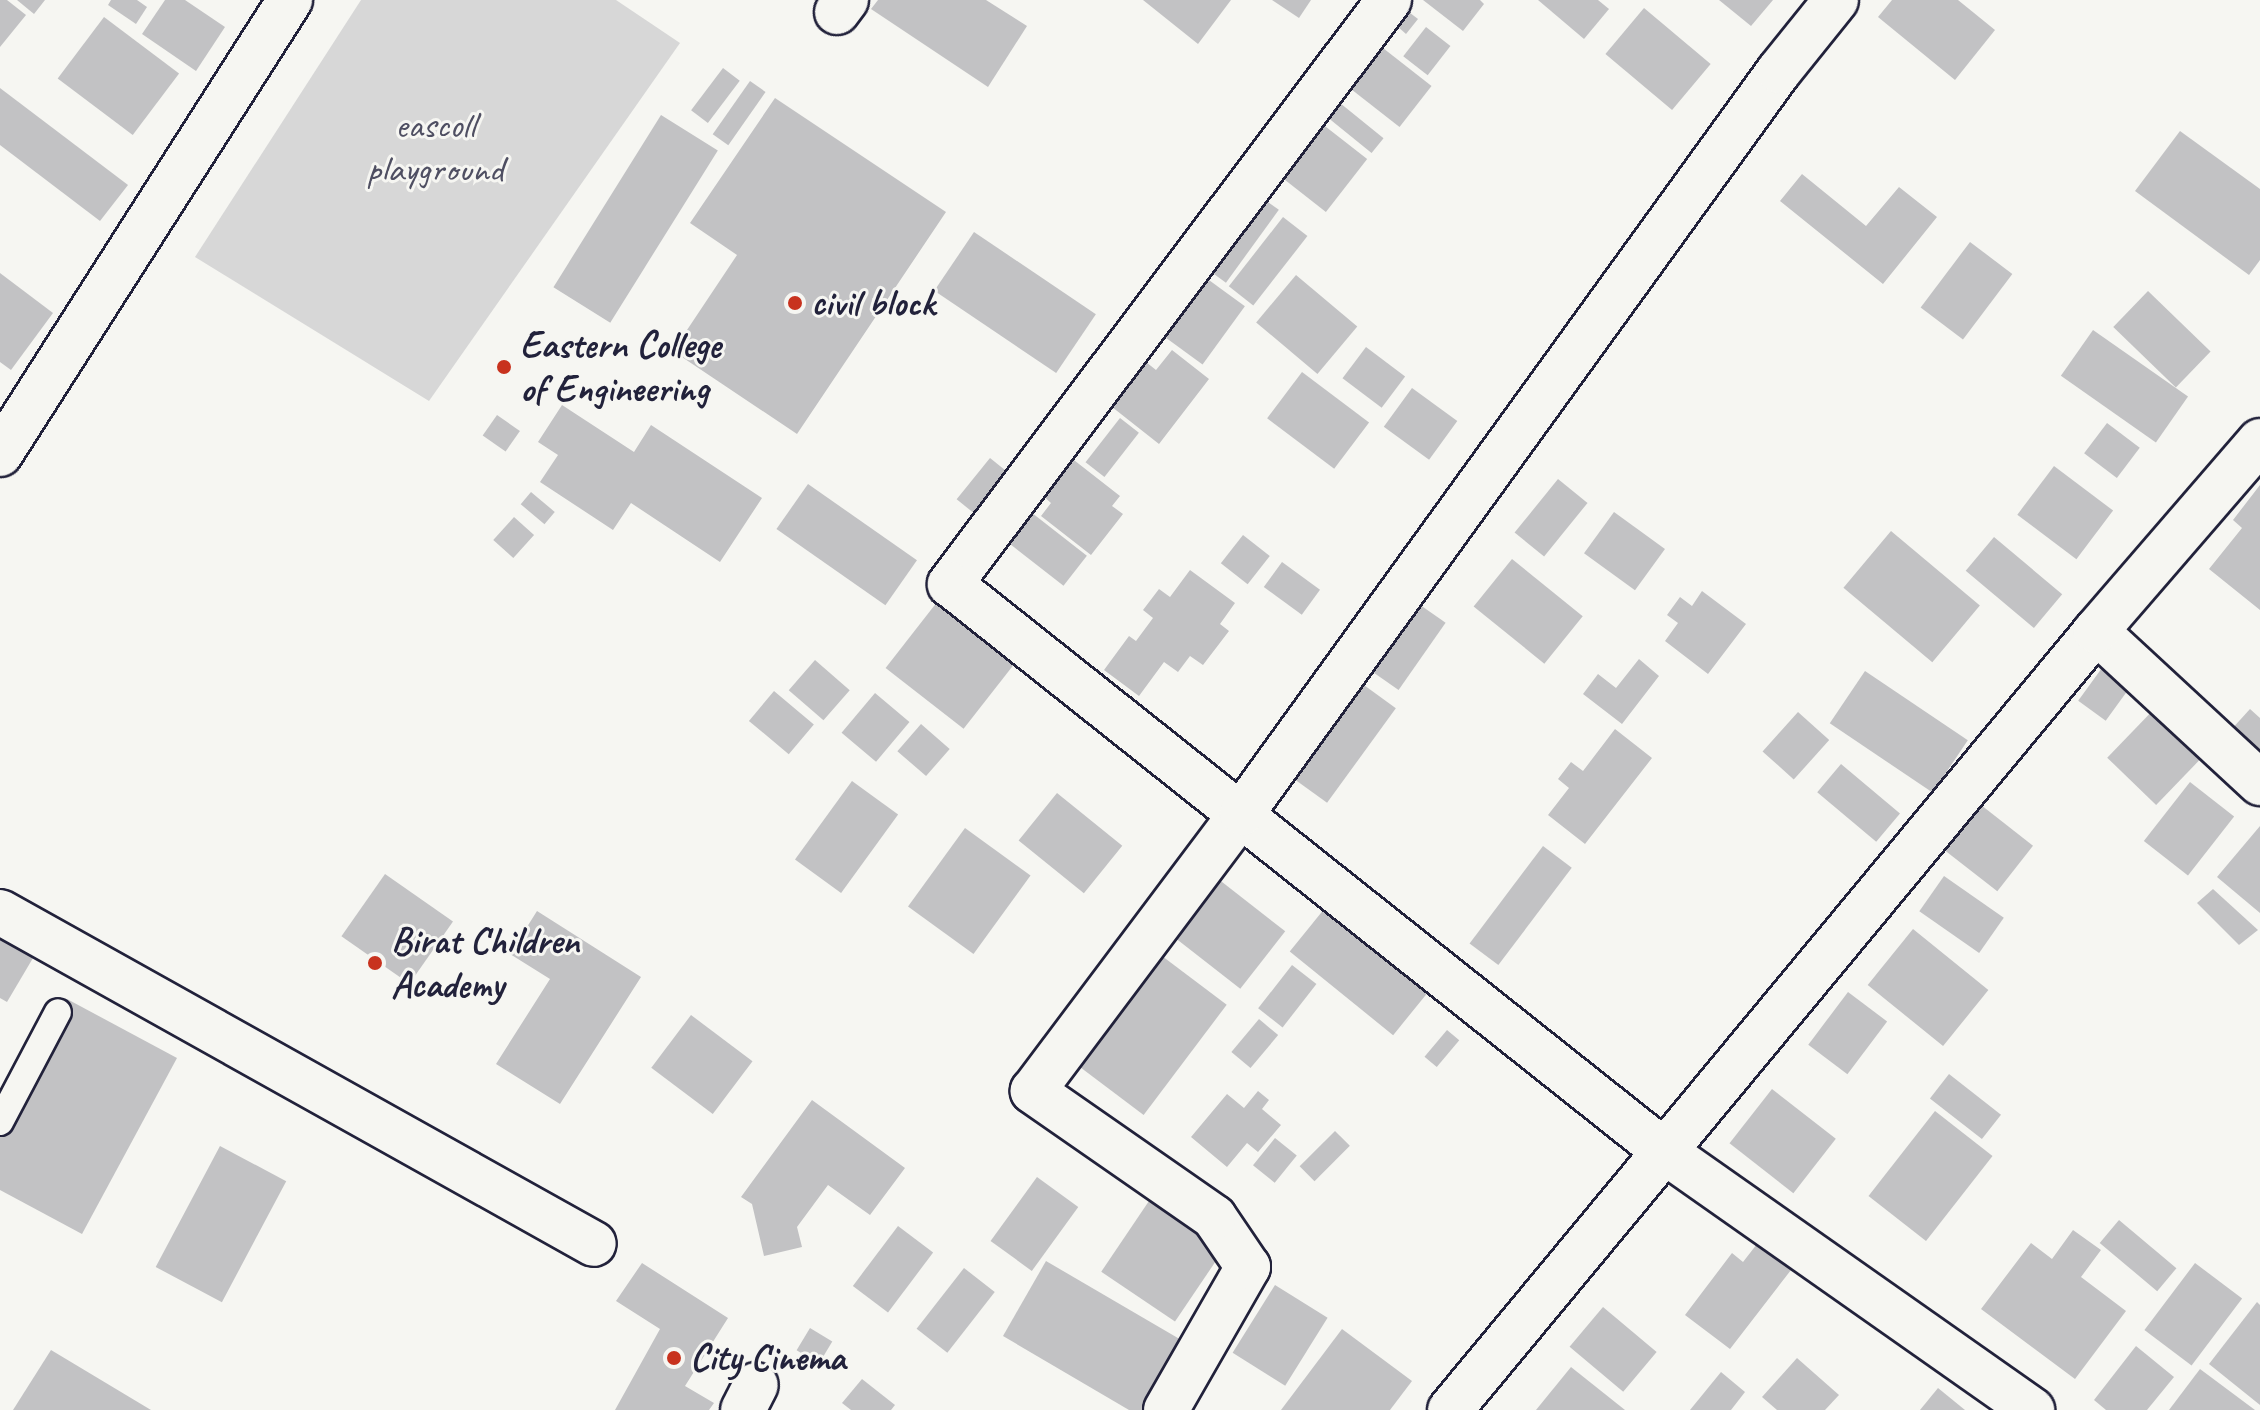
<!DOCTYPE html>
<style>
body{margin:0}
#map{position:relative;width:2260px;height:1410px;overflow:hidden;background:#f6f6f2;font-family:Caveat,sans-serif}
div>[style]{position:absolute}
[style*='--x']{left:calc(var(--x)*1px);top:calc(var(--y)*1px);width:calc(var(--w)*1px);rotate:calc(var(--a)*1deg)}
.green>*{inset:0;background:#d7d7d7}
.building>*{inset:0;background:#c2c2c4;transform-origin:0 0}
.roads{filter:drop-shadow(2px 0 #22223b) drop-shadow(-2px 0 #22223b) drop-shadow(0 2px #22223b) drop-shadow(0 -2px #22223b)}
.lane>*{height:26px;margin:-13px;padding:0 13px;transform-origin:13px;border-radius:13px;background:#f6f6f2}
.street>*{height:44px;margin:-22px;padding:0 22px;transform-origin:22px;border-radius:22px;background:#f6f6f2}
.dots>*{width:22px;height:22px;translate:-50% -50%;box-sizing:border-box;border:4px solid #f6f6f2;border-radius:50%}
span{translate:-50% -50%;white-space:nowrap;text-align:center;line-height:1.15;-webkit-text-stroke:6px #f6f6f2;paint-order:stroke}
.park-label{font-size:38px;color:#4f4f62}
.poi-label{font-size:38px;color:#22223b;font-weight:700}
.left{translate:0 -50%;text-align:left}
</style>
<div id="map">
<div class="green">
<i style="clip-path:polygon(361px 0,616px 0,680px 43px,429px 401px,195px 257px)"></i>
</div>
<div class="building">
<i style="clip-path:polygon(0 0,7px 0,26px 15px,0 47px)"></i>
<i style="clip-path:polygon(17px 0,45px 0,34px 14px)"></i>
<i style="clip-path:polygon(111px 0,137px 0,147px 7px,136px 24px,108px 5px)"></i>
<i style="clip-path:polygon(165px 0,185px 0,225px 27px,196px 71px,142px 34px)"></i>
<i style="clip-path:polygon(878px 0,986px 0,1027px 26px,988px 87px,871px 9px)"></i>
<i style="clip-path:polygon(1143px 0,1231px 0,1198px 44px)"></i>
<i style="clip-path:polygon(1272px 0,1311px 0,1299px 18px)"></i>
<i style="clip-path:polygon(1423px 0,1480px 0,1484px 4px,1463px 31px)"></i>
<i style="clip-path:polygon(1538px 0,1598px 0,1609px 9px,1584px 39px)"></i>
<i style="clip-path:polygon(1719px 0,1773px 0,1751px 26px)"></i>
<i style="clip-path:polygon(1892px 0,1958px 0,1995px 30px,1955px 80px,1878px 17px)"></i>
<i style="clip-path:polygon(1401px 6px,1418px 19px,1406px 34px,1397px 26px)"></i>
<i style="left:1644px;top:8px;width:87px;height:60px;rotate:40deg"></i>
<i style="left:104px;top:17px;width:94px;height:77px;rotate:37deg"></i>
<i style="left:1426px;top:27px;width:31px;height:37px;rotate:38deg"></i>
<i style="left:1374px;top:41px;width:73px;height:52px;rotate:38deg"></i>
<i style="left:723px;top:68px;width:21px;height:53px;rotate:37deg"></i>
<i style="left:750px;top:81px;width:19px;height:65px;rotate:35deg"></i>
<i style="clip-path:polygon(0 88px,128px 185px,100px 221px,0 145px)"></i>
<i style="clip-path:polygon(775px 98px,946px 212px,797px 434px,673px 351px,737px 255px,690px 223px)"></i>
<i style="left:1340px;top:103px;width:56px;height:19px;rotate:39deg"></i>
<i style="left:661px;top:115px;width:67px;height:203px;rotate:32deg"></i>
<i style="left:1312px;top:116px;width:70px;height:67px;rotate:38deg"></i>
<i style="clip-path:polygon(2180px 131px,2260px 189px,2260px 260px,2249px 275px,2135px 191px)"></i>
<i style="clip-path:polygon(1802px 174px,1866px 226px,1899px 187px,1937px 217px,1883px 284px,1780px 201px)"></i>
<i style="left:1257px;top:194px;width:27px;height:90px;rotate:36deg"></i>
<i style="left:1283px;top:217px;width:31px;height:88px;rotate:38deg"></i>
<i style="left:974px;top:232px;width:147px;height:71px;rotate:34deg"></i>
<i style="left:1970px;top:242px;width:53px;height:82px;rotate:37deg"></i>
<i style="clip-path:polygon(0 273px,53px 313px,11px 370px,0 362px)"></i>
<i style="left:1202px;top:275px;width:53px;height:72px;rotate:36deg"></i>
<i style="left:1296px;top:275px;width:80px;height:62px;rotate:40deg"></i>
<i style="left:2148px;top:291px;width:87px;height:50px;rotate:44deg"></i>
<i style="left:2093px;top:330px;width:116px;height:56px;rotate:35deg"></i>
<i style="left:1366px;top:347px;width:49px;height:39px;rotate:37deg"></i>
<i style="clip-path:polygon(1172px 350px,1209px 379px,1159px 444px,1107px 403px,1141px 358px,1156px 370px)"></i>
<i style="left:1302px;top:372px;width:84px;height:58px;rotate:37deg"></i>
<i style="left:1412px;top:388px;width:56px;height:48px;rotate:36deg"></i>
<i style="clip-path:polygon(562px 405px,634px 452px,651px 425px,762px 498px,720px 562px,631px 503px,613px 530px,540px 482px,558px 455px,538px 442px)"></i>
<i style="left:497px;top:415px;width:28px;height:25px;rotate:35deg"></i>
<i style="left:1120px;top:418px;width:24px;height:56px;rotate:38deg"></i>
<i style="left:2107px;top:423px;width:41px;height:38px;rotate:37deg"></i>
<i style="clip-path:polygon(1070px 457px,1120px 496px,1112px 506px,1123px 514px,1091px 555px,1041px 516px,1051px 503px,1041px 494px)"></i>
<i style="left:990px;top:458px;width:28px;height:53px;rotate:39deg"></i>
<i style="left:2054px;top:466px;width:74px;height:61px;rotate:37deg"></i>
<i style="left:1558px;top:479px;width:38px;height:69px;rotate:39deg"></i>
<i style="left:808px;top:484px;width:133px;height:55px;rotate:35deg"></i>
<i style="clip-path:polygon(2260px 485px,2260px 610px,2209px 569px,2242px 528px,2233px 520px)"></i>
<i style="left:531px;top:492px;width:31px;height:16px;rotate:40deg"></i>
<i style="left:1027px;top:509px;width:76px;height:38px;rotate:38deg"></i>
<i style="left:1614px;top:512px;width:63px;height:51px;rotate:36deg"></i>
<i style="left:514px;top:517px;width:27px;height:31px;rotate:42deg"></i>
<i style="left:1891px;top:531px;width:116px;height:74px;rotate:40deg"></i>
<i style="left:1243px;top:535px;width:34px;height:36px;rotate:38deg"></i>
<i style="left:1994px;top:537px;width:89px;height:44px;rotate:40deg"></i>
<i style="left:1512px;top:559px;width:91px;height:61px;rotate:39deg"></i>
<i style="left:1282px;top:562px;width:47px;height:31px;rotate:36deg"></i>
<i style="clip-path:polygon(1190px 570px,1235px 603px,1220px 624px,1229px 631px,1203px 665px,1190px 656px,1178px 672px,1164px 662px,1139px 696px,1104px 670px,1129px 636px,1136px 641px,1153px 618px,1143px 610px,1159px 589px,1170px 597px)"></i>
<i style="clip-path:polygon(1702px 591px,1746px 624px,1708px 674px,1665px 641px,1678px 623px,1667px 615px,1680px 597px,1692px 606px)"></i>
<i style="left:1403px;top:593px;width:52px;height:82px;rotate:35deg"></i>
<i style="left:941px;top:597px;width:99px;height:90px;rotate:38deg"></i>
<i style="clip-path:polygon(1639px 659px,1659px 676px,1622px 724px,1583px 694px,1598px 674px,1616px 688px)"></i>
<i style="left:815px;top:660px;width:46px;height:40px;rotate:41deg"></i>
<i style="left:2107px;top:661px;width:34px;height:49px;rotate:36deg"></i>
<i style="left:1865px;top:671px;width:124px;height:63px;rotate:34deg"></i>
<i style="left:1357px;top:680px;width:48px;height:117px;rotate:36deg"></i>
<i style="left:774px;top:691px;width:52px;height:39px;rotate:40deg"></i>
<i style="left:875px;top:693px;width:45px;height:52px;rotate:40deg"></i>
<i style="left:2160px;top:703px;width:68px;height:76px;rotate:44deg"></i>
<i style="clip-path:polygon(2250px 709px,2260px 718px,2260px 758px,2230px 731px)"></i>
<i style="left:1798px;top:712px;width:42px;height:53px;rotate:42deg"></i>
<i style="left:921px;top:724px;width:38px;height:36px;rotate:41deg"></i>
<i style="clip-path:polygon(1615px 729px,1652px 758px,1585px 844px,1548px 815px,1569px 788px,1558px 779px,1571px 762px,1583px 771px)"></i>
<i style="left:1841px;top:764px;width:77px;height:37px;rotate:40deg"></i>
<i style="left:852px;top:781px;width:57px;height:97px;rotate:36deg"></i>
<i style="left:2190px;top:782px;width:56px;height:75px;rotate:38deg"></i>
<i style="left:1057px;top:793px;width:84px;height:61px;rotate:39deg"></i>
<i style="left:1981px;top:805px;width:66px;height:58px;rotate:38deg"></i>
<i style="clip-path:polygon(2260px 826px,2260px 913px,2217px 877px)"></i>
<i style="left:965px;top:828px;width:81px;height:97px;rotate:36deg"></i>
<i style="left:1543px;top:846px;width:36px;height:122px;rotate:37deg"></i>
<i style="left:1208px;top:871px;width:98px;height:73px;rotate:38deg"></i>
<i style="left:385px;top:874px;width:83px;height:76px;rotate:35deg"></i>
<i style="left:1944px;top:876px;width:73px;height:43px;rotate:35deg"></i>
<i style="clip-path:polygon(2213px 889px,2258px 930px,2239px 945px,2197px 903px)"></i>
<i style="left:1325px;top:908px;width:133px;height:56px;rotate:39deg"></i>
<i style="clip-path:polygon(537px 911px,641px 977px,560px 1104px,496px 1064px,550px 979px,510px 954px)"></i>
<i style="left:1913px;top:929px;width:97px;height:72px;rotate:39deg"></i>
<i style="clip-path:polygon(0 938px,33px 958px,7px 1002px,0 998px)"></i>
<i style="left:1162px;top:956px;width:81px;height:138px;rotate:37deg"></i>
<i style="left:1292px;top:965px;width:31px;height:55px;rotate:38deg"></i>
<i style="left:1848px;top:992px;width:49px;height:66px;rotate:37deg"></i>
<i style="clip-path:polygon(67px 999px,177px 1058px,82px 1234px,0 1190px,0 1123px)"></i>
<i style="left:691px;top:1015px;width:77px;height:66px;rotate:37deg"></i>
<i style="left:1259px;top:1019px;width:25px;height:43px;rotate:40deg"></i>
<i style="left:1447px;top:1030px;width:16px;height:35px;rotate:40deg"></i>
<i style="left:1949px;top:1074px;width:66px;height:31px;rotate:38deg"></i>
<i style="left:1772px;top:1089px;width:81px;height:69px;rotate:38deg"></i>
<i style="clip-path:polygon(1258px 1091px,1269px 1100px,1262px 1109px,1281px 1125px,1258px 1152px,1247px 1143px,1227px 1167px,1191px 1137px,1227px 1094px,1244px 1108px)"></i>
<i style="clip-path:polygon(812px 1100px,905px 1168px,870px 1215px,828px 1185px,797px 1227px,802px 1247px,764px 1256px,752px 1204px,741px 1197px)"></i>
<i style="left:1935px;top:1111px;width:73px;height:108px;rotate:38deg"></i>
<i style="left:1335px;top:1131px;width:21px;height:50px;rotate:45deg"></i>
<i style="left:1275px;top:1138px;width:28px;height:35px;rotate:39deg"></i>
<i style="left:220px;top:1146px;width:75px;height:137px;rotate:28deg"></i>
<i style="left:1037px;top:1177px;width:51px;height:79px;rotate:36deg"></i>
<i style="left:1151px;top:1198px;width:89px;height:89px;rotate:34deg"></i>
<i style="left:2119px;top:1220px;width:75px;height:30px;rotate:40deg"></i>
<i style="left:898px;top:1226px;width:44px;height:75px;rotate:37deg"></i>
<i style="clip-path:polygon(2073px 1230px,2101px 1250px,2081px 1277px,2126px 1311px,2075px 1379px,1981px 1309px,2031px 1243px,2052px 1259px)"></i>
<i style="clip-path:polygon(1757px 1244px,1791px 1270px,1730px 1349px,1685px 1315px,1732px 1253px,1743px 1262px)"></i>
<i style="clip-path:polygon(1046px 1261px,1183px 1341px,1143px 1410px,1129px 1410px,1003px 1336px)"></i>
<i style="clip-path:polygon(642px 1263px,728px 1318px,685px 1386px,714px 1403px,709px 1410px,615px 1410px,660px 1329px,616px 1301px)"></i>
<i style="left:2195px;top:1263px;width:59px;height:84px;rotate:37deg"></i>
<i style="left:964px;top:1268px;width:39px;height:77px;rotate:38deg"></i>
<i style="left:1275px;top:1285px;width:62px;height:80px;rotate:32deg"></i>
<i style="clip-path:polygon(2257px 1302px,2260px 1305px,2260px 1405px,2209px 1364px)"></i>
<i style="left:1603px;top:1307px;width:70px;height:52px;rotate:40deg"></i>
<i style="left:810px;top:1328px;width:26px;height:26px;rotate:31deg"></i>
<i style="clip-path:polygon(1342px 1329px,1412px 1381px,1390px 1410px,1281px 1410px)"></i>
<i style="clip-path:polygon(2136px 1346px,2174px 1377px,2147px 1410px,2106px 1410px,2094px 1400px)"></i>
<i style="clip-path:polygon(51px 1350px,151px 1410px,13px 1410px)"></i>
<i style="clip-path:polygon(1797px 1358px,1839px 1395px,1825px 1410px,1777px 1410px,1762px 1397px)"></i>
<i style="clip-path:polygon(1571px 1367px,1625px 1410px,1536px 1410px)"></i>
<i style="clip-path:polygon(2200px 1369px,2255px 1410px,2169px 1410px)"></i>
<i style="clip-path:polygon(1721px 1372px,1745px 1392px,1731px 1410px,1690px 1410px)"></i>
<i style="clip-path:polygon(862px 1379px,895px 1405px,891px 1410px,851px 1410px,842px 1403px)"></i>
<i style="clip-path:polygon(1938px 1388px,1965px 1410px,1920px 1410px)"></i>
</div>
<div class="roads">
<div class="lane">
<i style="--x:0;--y:1122;--w:124;--a:-62.2"></i>
</div>
<div class="street">
<i style="--x:1389;--y:0;--w:731;--a:126.93"></i>
<i style="--x:950;--y:584;--w:913;--a:38.46"></i>
<i style="--x:1665;--y:1152;--w:449;--a:35.1"></i>
<i style="--x:837;--y:12;--w:15;--a:-53"></i>
<i style="--x:0;--y:454;--w:539;--a:-57.43"></i>
<i style="--x:2096;--y:631;--w:224;--a:42.8"></i>
<i style="--x:0;--y:912;--w:680;--a:29.2"></i>
<i style="--x:743;--y:1410;--w:28;--a:-63"></i>
<i style="--x:1166;--y:1410;--w:165;--a:-60.2"></i>
<i style="--x:1248;--y:1267;--w:60;--a:-124.2"></i>
<i style="--x:1214;--y:1217;--w:221;--a:-145.2"></i>
<i style="--x:1033;--y:1091;--w:348;--a:-53.1"></i>
<i style="--x:1242;--y:813;--w:916;--a:-54.11"></i>
<i style="--x:1779;--y:71;--w:91;--a:-51.2"></i>
<i style="--x:1450;--y:1410;--w:1012;--a:-50.33"></i>
<i style="--x:2096;--y:631;--w:251;--a:-49.2"></i>
</div>
</div>
<div class="dots">
<i style="left:795px;top:303px;background:#c8321e"></i>
<i style="left:504px;top:367px;background:#c8321e"></i>
<i style="left:375px;top:963px;background:#c8321e"></i>
<i style="left:674px;top:1358px;background:#c8321e"></i>
</div>
<div class="park-label">
<span style="left:435px;top:147px">eascoll<br>playground</span>
</div>
<div class="poi-label">
<span class="left" style="left:811px;top:303px">civil block</span>
<span class="left" style="left:520px;top:367px">Eastern College<br>of Engineering</span>
<span class="left" style="left:391px;top:963px">Birat Children<br>Academy</span>
<span class="left" style="left:690px;top:1358px">City Cinema</span>
</div>
</div>
